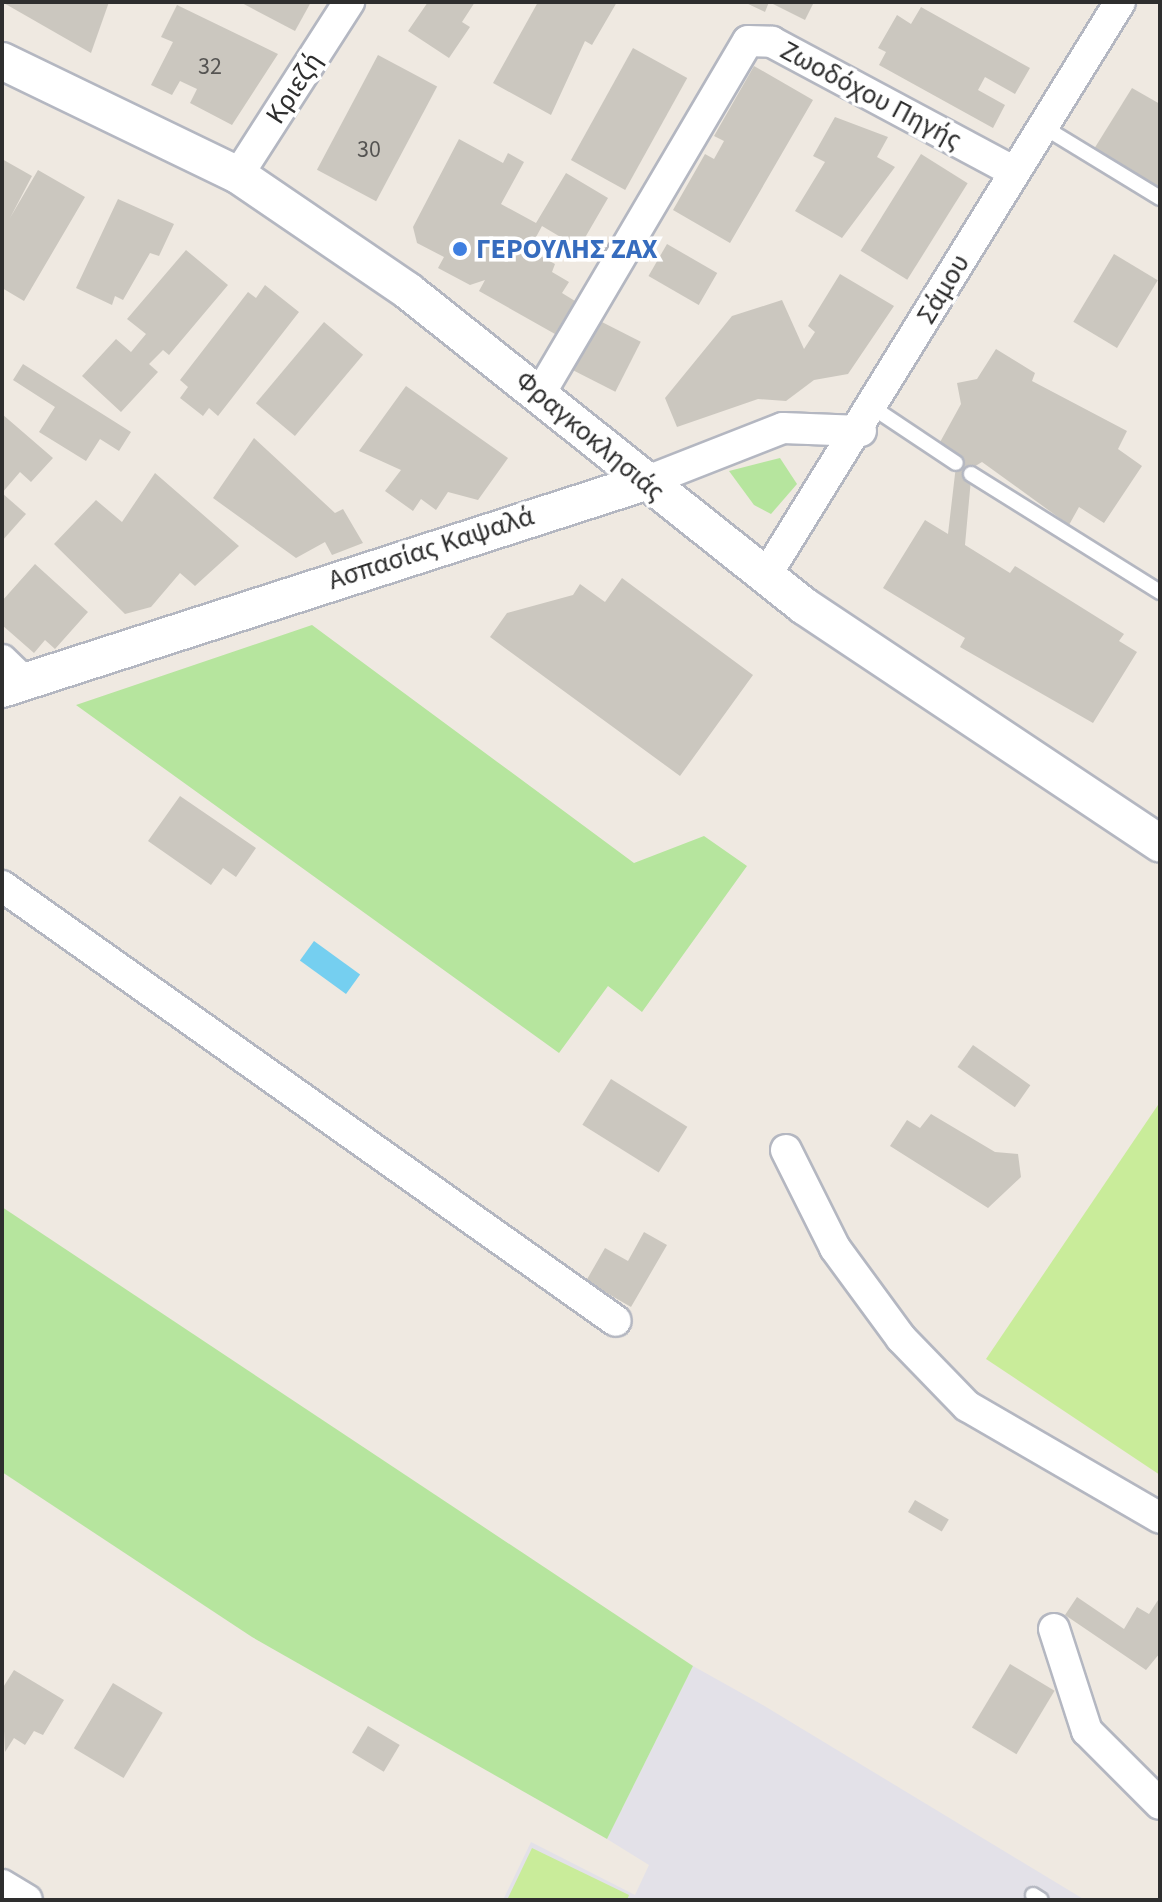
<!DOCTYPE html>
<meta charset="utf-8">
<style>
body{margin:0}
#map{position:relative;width:1162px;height:1902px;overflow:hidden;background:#efe9e1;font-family:"Source Sans 3",sans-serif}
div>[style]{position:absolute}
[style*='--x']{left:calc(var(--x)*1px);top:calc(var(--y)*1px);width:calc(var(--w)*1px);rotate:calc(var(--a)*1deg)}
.industrial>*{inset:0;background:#e3e1e8}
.green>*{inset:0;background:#b6e59e}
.pitch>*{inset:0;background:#c9ec9a}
.water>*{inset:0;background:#75cff0;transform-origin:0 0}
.building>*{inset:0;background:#cbc7bf;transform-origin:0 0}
.roads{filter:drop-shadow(2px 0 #b4b7c1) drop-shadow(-2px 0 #b4b7c1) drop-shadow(0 2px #b4b7c1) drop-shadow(0 -2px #b4b7c1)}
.service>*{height:14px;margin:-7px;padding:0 7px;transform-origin:7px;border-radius:7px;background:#fff}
.minor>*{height:30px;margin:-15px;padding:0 15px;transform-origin:15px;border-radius:15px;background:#fff}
.tertiary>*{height:36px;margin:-18px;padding:0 18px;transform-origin:18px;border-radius:18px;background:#fff}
.dots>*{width:22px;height:22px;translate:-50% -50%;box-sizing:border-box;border:4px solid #fff;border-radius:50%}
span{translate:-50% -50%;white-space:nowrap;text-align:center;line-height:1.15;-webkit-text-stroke:7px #fff;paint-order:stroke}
.number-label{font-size:24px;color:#555452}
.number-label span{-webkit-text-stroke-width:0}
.street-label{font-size:28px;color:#2e2e2e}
.shop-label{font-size:28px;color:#366cbe;font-weight:700}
.left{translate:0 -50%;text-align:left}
.frame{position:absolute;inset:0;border:4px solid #2e2e2e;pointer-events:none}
</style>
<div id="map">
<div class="industrial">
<i style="clip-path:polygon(693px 1666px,761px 1704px,1085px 1900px,503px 1900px,531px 1842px,635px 1895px,649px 1865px,607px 1839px)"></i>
</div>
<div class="green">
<i style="clip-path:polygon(780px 458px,797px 484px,771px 514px,754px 505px,729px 471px)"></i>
<i style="clip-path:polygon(312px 625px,634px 863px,704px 836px,747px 866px,642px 1012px,608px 986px,559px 1053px,76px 705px)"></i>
<i style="clip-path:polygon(2px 1207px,693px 1666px,607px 1839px,252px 1637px,2px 1472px)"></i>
</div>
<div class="pitch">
<i style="clip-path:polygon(1160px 1102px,1160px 1475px,986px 1359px)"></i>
<i style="clip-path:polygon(532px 1848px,629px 1895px,627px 1900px,507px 1900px)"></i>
</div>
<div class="water">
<i style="left:314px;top:941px;width:57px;height:24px;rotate:36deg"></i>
</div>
<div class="building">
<i style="clip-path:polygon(2px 2px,109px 2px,91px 53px)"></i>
<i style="clip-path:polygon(240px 2px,311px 2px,295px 31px)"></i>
<i style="clip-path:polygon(428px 2px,475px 2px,462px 22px,470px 27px,449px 58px,408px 31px)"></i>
<i style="clip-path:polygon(538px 2px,617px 2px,592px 45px,585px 41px,551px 115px,493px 83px)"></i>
<i style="clip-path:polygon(744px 2px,814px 2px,805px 20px,769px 2px,765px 12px)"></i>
<i style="clip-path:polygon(177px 5px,278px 54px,232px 125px,190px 103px,197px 89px,180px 81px,172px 95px,151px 85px,173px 42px,161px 37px)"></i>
<i style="clip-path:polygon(921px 7px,1030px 68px,1015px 94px,985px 77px,978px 90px,1005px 105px,993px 128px,879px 65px,886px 52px,878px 48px,897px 15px,911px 24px)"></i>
<i style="left:633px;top:48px;width:62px;height:128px;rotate:29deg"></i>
<i style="left:378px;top:55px;width:67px;height:130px;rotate:28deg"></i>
<i style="clip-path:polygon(754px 66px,813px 100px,730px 243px,673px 210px,705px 154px,714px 159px,724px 141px,714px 136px)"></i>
<i style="clip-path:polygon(1132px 88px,1160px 104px,1160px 190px,1094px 149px)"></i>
<i style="clip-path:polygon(835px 117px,888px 137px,877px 157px,895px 167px,842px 238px,795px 211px,825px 162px,813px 156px)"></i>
<i style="clip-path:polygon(459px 139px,503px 163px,508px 153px,524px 162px,501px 204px,536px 223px,566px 173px,608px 198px,579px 248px,542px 226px,529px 250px,555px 264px,552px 272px,569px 282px,562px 293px,575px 301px,555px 334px,479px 291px,485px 280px,470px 285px,438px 268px,444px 257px,417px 243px,413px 227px)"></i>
<i style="left:921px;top:154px;width:55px;height:114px;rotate:32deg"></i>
<i style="clip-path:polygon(2px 159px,32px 176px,10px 218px,38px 170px,85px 197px,24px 301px,2px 288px)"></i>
<i style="clip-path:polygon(118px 199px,174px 224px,159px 256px,150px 253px,123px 300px,115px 296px,112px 305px,76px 288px)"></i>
<i style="left:667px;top:244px;width:58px;height:37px;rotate:30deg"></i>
<i style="clip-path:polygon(186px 250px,228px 285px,169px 355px,163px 350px,149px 364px,158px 372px,121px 412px,82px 376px,116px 339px,131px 352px,146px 334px,127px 319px)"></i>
<i style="left:1114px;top:254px;width:51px;height:79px;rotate:31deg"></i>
<i style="clip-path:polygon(840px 274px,894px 306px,848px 374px,814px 380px,786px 401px,758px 399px,677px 427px,665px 398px,732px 316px,782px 300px,804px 349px,815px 332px,808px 326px)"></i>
<i style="clip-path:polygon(265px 285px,299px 312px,218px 416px,209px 408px,203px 416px,180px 398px,188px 387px,180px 380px,248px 292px,256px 298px)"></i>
<i style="left:598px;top:320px;width:48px;height:56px;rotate:27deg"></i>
<i style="left:324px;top:322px;width:51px;height:106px;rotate:40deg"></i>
<i style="clip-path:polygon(996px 349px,1035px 373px,1032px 381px,1127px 431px,1118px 449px,1142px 466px,1104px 523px,1079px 507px,1069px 525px,982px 462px,972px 468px,965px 545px,1010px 573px,1015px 566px,1124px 634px,1119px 641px,1137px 652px,1093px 723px,960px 647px,965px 638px,883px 588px,925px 520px,948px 534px,957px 457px,939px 444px,961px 404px,957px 383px,977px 379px)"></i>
<i style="clip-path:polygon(23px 364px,131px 432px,119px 451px,100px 439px,86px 461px,39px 432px,55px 407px,13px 380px)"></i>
<i style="clip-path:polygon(406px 386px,508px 458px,478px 500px,448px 492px,436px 510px,421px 499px,413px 511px,385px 491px,401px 470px,359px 451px)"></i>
<i style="clip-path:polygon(2px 414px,53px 458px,31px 482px,20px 472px,2px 493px)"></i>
<i style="clip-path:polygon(254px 438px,335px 513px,343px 509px,363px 543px,332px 555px,325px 542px,296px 558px,213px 498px)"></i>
<i style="clip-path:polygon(155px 473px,239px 546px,195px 586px,180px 573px,151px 607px,125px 614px,54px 544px,96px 500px,122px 522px)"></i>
<i style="clip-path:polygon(2px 493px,26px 514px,2px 541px)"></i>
<i style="clip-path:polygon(35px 564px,88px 612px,55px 649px,45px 640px,34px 653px,2px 625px,2px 601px)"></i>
<i style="clip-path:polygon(622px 578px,753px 675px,680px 776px,490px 637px,507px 613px,573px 595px,580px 584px,605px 602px)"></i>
<i style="clip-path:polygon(180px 796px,256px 848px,236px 877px,223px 868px,211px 885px,148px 841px)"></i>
<i style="left:973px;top:1045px;width:70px;height:27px;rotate:35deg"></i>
<i style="left:611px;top:1079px;width:90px;height:54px;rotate:32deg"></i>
<i style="clip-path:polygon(931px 1114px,995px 1152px,1018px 1154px,1021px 1177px,988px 1208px,890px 1146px,907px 1120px,920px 1128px)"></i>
<i style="clip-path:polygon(644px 1232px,667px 1245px,631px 1307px,586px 1281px,605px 1248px,628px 1261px)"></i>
<i style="left:915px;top:1500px;width:39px;height:14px;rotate:30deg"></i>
<i style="clip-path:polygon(1077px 1597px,1124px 1629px,1137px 1607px,1149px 1614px,1160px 1597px,1160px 1653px,1146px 1670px,1065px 1615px)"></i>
<i style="left:1010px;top:1664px;width:52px;height:74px;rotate:31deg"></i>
<i style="clip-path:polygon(14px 1670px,64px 1700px,43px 1735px,34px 1731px,25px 1745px,14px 1738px,5px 1752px,2px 1689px)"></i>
<i style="left:113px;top:1683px;width:58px;height:76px;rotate:31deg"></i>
<i style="left:368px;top:1726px;width:37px;height:31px;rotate:31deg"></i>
</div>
<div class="roads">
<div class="service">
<i style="--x:1042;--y:126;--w:138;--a:31.4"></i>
<i style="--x:875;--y:409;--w:97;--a:33.7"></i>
<i style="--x:971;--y:474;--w:223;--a:32"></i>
<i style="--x:1033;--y:1895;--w:9;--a:32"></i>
</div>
<div class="minor">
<i style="--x:238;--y:175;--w:206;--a:-57.3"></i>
<i style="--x:541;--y:392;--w:407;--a:-59.5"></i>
<i style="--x:748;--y:41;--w:24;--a:2"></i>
<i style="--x:772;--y:42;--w:275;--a:28.2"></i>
<i style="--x:645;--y:482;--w:148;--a:-21.4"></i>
<i style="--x:783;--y:428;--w:78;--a:2.2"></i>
<i style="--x:765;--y:577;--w:676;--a:-58.31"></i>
<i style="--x:2;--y:660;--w:30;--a:44"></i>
<i style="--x:2;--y:886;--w:752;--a:35.32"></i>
<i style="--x:786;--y:1150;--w:110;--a:63.4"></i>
<i style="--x:835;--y:1248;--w:112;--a:53.7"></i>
<i style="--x:901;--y:1338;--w:95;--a:45.9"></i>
<i style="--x:967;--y:1406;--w:223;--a:30.1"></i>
<i style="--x:1054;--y:1629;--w:107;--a:72.1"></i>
<i style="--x:1087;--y:1731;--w:103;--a:45"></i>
<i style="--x:2;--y:1885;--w:29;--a:31"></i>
</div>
<div class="tertiary">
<i style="--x:2;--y:61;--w:262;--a:25.8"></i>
<i style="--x:238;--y:175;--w:206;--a:34.3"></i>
<i style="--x:408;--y:291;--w:506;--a:38.5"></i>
<i style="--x:804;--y:606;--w:428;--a:33.7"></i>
<i style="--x:2;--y:689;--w:675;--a:-17.84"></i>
</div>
</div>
<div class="dots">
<i style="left:460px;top:249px;background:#3f7fe0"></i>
</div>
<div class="number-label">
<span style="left:210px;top:67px">32</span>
<span style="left:369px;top:150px">30</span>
</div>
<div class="street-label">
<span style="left:294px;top:88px;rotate:-57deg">Κριεζή</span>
<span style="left:871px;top:95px;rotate:28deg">Ζωοδόχου Πηγής</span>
<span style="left:943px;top:289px;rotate:-59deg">Σάμου</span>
<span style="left:590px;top:436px;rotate:40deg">Φραγκοκλησιάς</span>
<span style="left:431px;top:548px;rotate:-18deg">Ασπασίας Καψαλά</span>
</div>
<div class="shop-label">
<span class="left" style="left:476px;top:249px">ΓΕΡΟΥΛΗΣ ΖΑΧ</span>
</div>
<div class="frame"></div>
</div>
